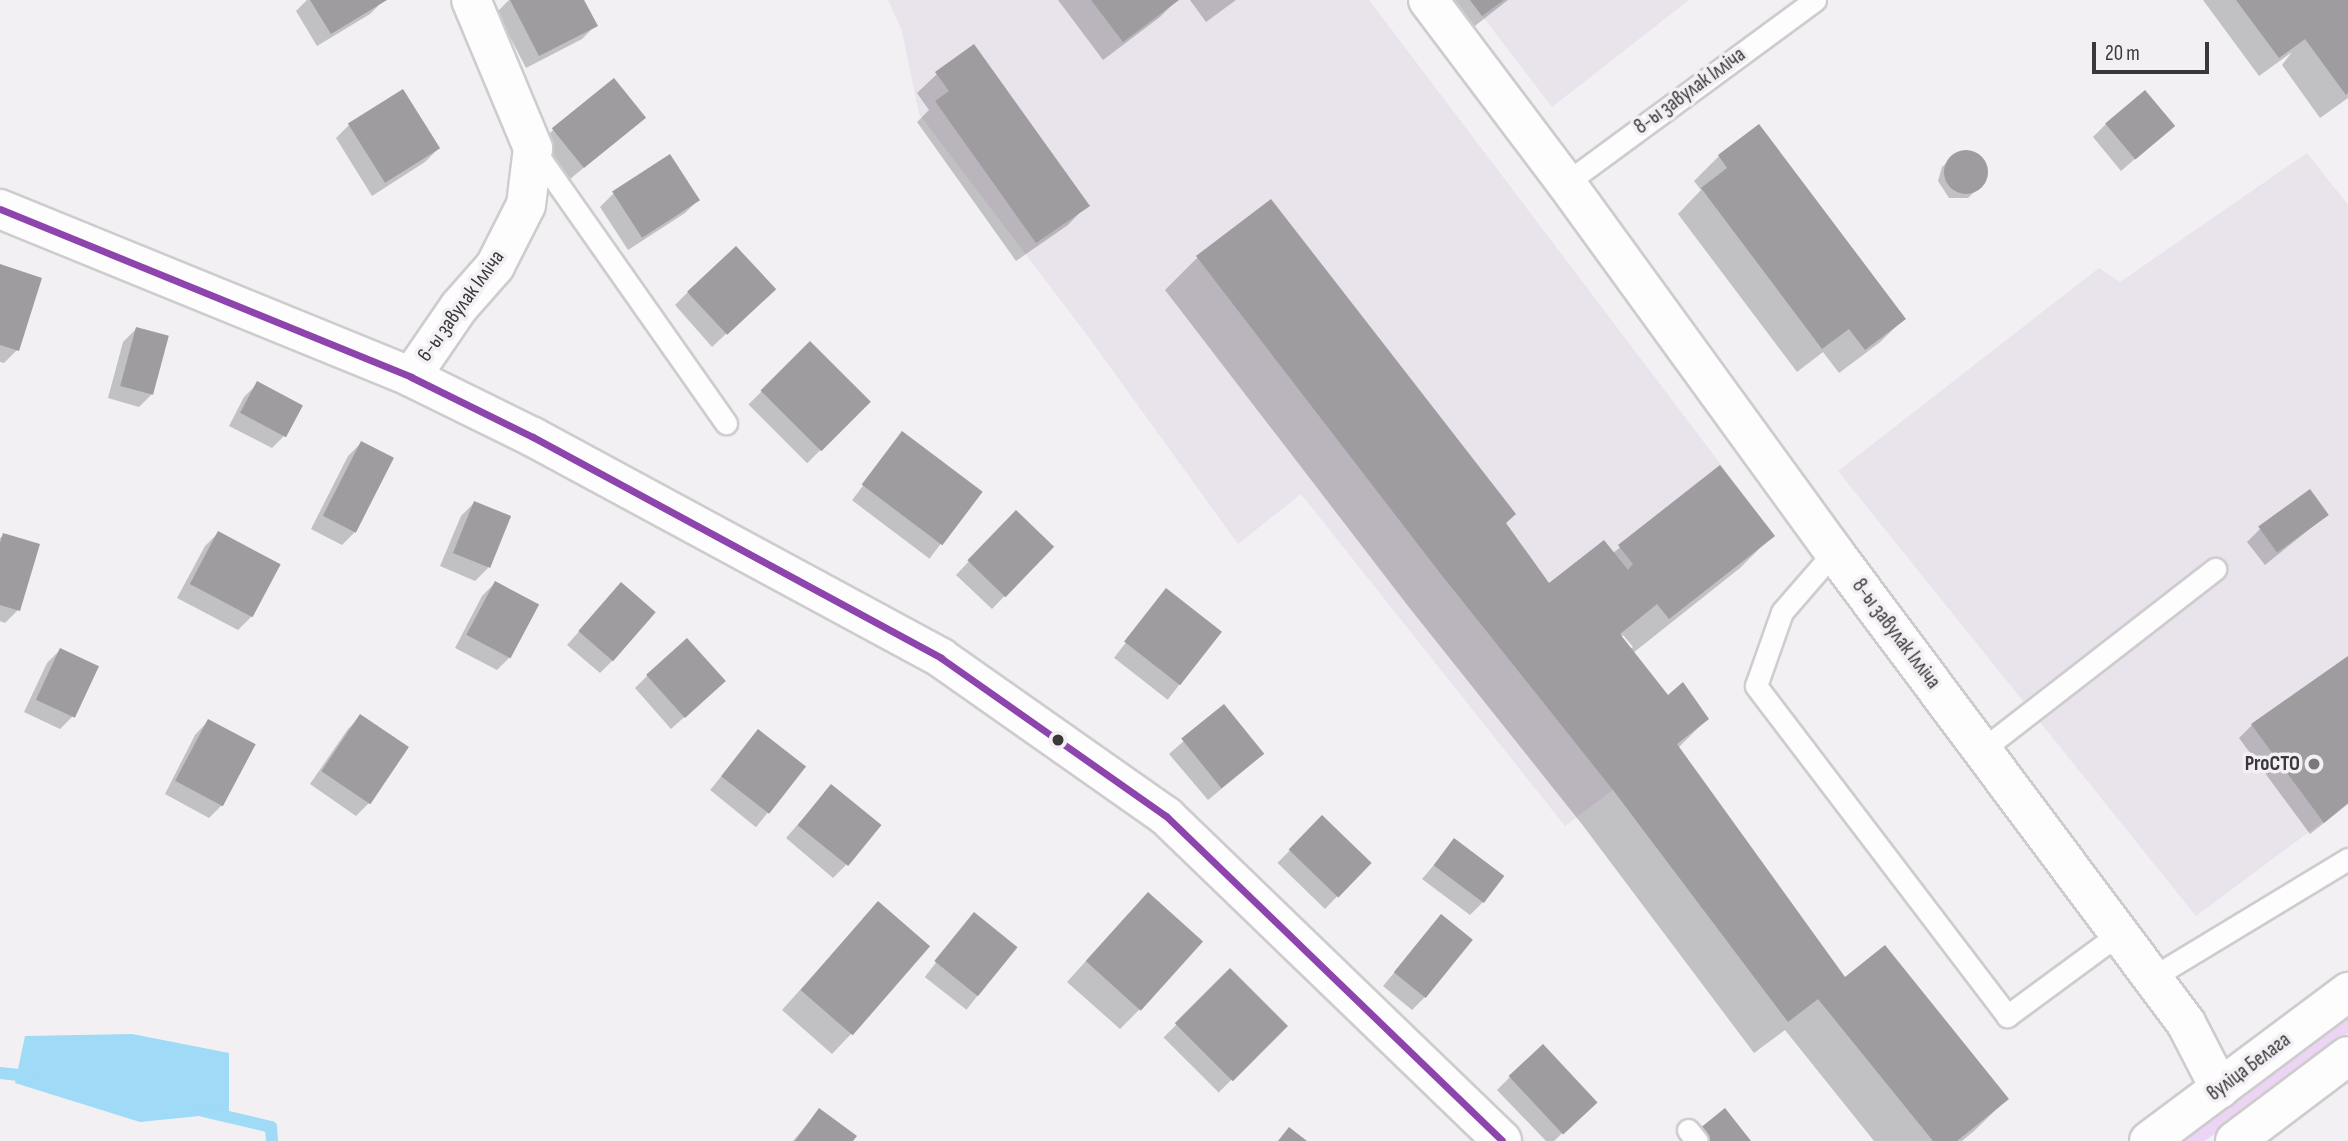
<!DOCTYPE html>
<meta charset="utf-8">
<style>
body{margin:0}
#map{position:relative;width:2348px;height:1141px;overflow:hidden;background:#f2f0f3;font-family:"Sofia Sans Condensed",sans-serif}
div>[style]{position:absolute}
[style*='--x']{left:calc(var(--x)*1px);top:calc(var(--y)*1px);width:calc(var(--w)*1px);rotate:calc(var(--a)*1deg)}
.built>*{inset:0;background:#e9e3eb}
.green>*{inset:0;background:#ecd4f5}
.water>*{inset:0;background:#9fdaf7}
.shadow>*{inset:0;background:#0003;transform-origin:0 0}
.stream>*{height:12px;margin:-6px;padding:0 6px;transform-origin:6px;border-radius:6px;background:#9fdaf7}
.building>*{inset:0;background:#9e9c9e;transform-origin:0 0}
.round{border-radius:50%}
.roads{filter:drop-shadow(2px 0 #ceccce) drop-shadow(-2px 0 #ceccce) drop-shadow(0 2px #ceccce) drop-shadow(0 -2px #ceccce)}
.service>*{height:21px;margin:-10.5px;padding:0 10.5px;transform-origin:10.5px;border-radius:10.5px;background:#fdfdfd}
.minor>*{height:38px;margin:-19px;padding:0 19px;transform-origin:19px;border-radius:19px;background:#fdfdfd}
.tertiary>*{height:38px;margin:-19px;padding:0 19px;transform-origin:19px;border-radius:19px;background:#fdfdfd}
.bus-1>*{height:7px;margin:-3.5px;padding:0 3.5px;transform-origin:3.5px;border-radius:3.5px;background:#8e44ad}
.dots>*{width:19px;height:19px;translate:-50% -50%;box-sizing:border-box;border:4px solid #f3eff4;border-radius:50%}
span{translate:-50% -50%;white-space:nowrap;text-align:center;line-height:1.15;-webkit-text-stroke:7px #f3eff4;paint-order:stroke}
.street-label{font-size:21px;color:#3a383a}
.poi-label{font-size:21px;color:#3a383a;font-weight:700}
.right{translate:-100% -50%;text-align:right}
.scale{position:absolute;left:2092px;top:42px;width:117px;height:32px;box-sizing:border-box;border:4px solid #3a383a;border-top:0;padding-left:9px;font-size:21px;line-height:24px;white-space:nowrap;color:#3a383a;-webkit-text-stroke:5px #f3eff4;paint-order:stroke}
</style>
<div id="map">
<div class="built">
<i style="clip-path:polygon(888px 0,1369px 0,1775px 536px,1669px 619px,1657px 604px,1620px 634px,1668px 695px,1683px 682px,1694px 701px,1613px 790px,1565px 826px,1301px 494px,1238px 544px,1087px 335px,919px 114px,902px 31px)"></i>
<i style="clip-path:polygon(1470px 0,1689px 0,1552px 107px)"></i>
<i style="clip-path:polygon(2307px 153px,2348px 205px,2348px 803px,2196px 916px,1838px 471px,2099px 268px,2120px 282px)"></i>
</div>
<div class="green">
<i style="clip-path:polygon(2348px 1007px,2348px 1033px,2205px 1141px,2170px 1141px)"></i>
</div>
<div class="water">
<i style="clip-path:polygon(132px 1034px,229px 1053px,229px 1113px,140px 1122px,15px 1083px,25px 1036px)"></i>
</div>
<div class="shadow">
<i style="clip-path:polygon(307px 0,383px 0,383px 1px,370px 14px,317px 46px,296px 11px)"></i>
<i style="clip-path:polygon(509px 0,582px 0,595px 26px,582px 39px,526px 68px,497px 12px)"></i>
<i style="clip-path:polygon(1058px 0,1177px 0,1160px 17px,1103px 60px)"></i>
<i style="clip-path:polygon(1190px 0,1236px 0,1206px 22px)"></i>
<i style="clip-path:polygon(1426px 0,1508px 0,1457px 40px)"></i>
<i style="clip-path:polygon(2203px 0,2348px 0,2348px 98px,2320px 118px,2282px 65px,2292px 52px,2259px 76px)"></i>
<i style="clip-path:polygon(937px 74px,1087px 205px,1068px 225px,1016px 261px,917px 122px,929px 110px,917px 93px)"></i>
<i style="clip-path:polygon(643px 118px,569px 180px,540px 143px,553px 130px)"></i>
<i style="clip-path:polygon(2106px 124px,2173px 126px,2121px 171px,2093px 137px)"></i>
<i style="clip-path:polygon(349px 125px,438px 149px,425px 162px,372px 196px,336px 138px)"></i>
<i style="clip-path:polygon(1759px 126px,1904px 319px,1879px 343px,1839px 373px,1823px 352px,1797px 372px,1678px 214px,1701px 190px,1694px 181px,1719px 156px)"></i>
<i style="clip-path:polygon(1960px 152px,1974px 153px,1984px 162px,1984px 182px,1968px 198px,1949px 198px,1938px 181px,1942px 167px)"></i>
<i style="clip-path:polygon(669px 156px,698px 200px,685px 213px,628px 250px,600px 207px,613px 194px)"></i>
<i style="clip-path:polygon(evenodd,1198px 257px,1504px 524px,1549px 585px,1613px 553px,1719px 468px,1773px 535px,1740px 568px,1633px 653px,1668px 698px,1707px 719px,1678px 748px,1845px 979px,2007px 1099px,1974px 1131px,1962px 1141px,1874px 1141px,1785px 1030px,1754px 1053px,1581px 823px,1408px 606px,1165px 290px,1198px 257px,1623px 635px,1633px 647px,1630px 649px,1621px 638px,1623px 635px)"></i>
<i style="clip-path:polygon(0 265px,17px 350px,4px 363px,0 362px)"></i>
<i style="clip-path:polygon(687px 293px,760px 302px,712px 347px,675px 305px)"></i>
<i style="clip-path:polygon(136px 329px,152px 394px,139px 407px,108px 398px,123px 342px)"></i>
<i style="left:810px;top:343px;width:83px;height:87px;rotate:45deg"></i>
<i style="clip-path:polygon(257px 384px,285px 435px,272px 448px,229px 426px,244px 397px)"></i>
<i style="left:902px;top:434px;width:97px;height:83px;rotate:37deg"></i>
<i style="clip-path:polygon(361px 443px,355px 532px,342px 545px,311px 529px,348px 456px)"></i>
<i style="clip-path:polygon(474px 503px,488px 568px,475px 581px,440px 566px,461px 516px)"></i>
<i style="clip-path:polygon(2327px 515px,2265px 565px,2247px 542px,2260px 529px)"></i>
<i style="clip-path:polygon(1003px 525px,1052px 547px,992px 609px,956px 575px)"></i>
<i style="clip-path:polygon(218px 533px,251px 617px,238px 630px,177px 598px,205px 546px)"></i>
<i style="clip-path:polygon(4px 535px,18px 610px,5px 623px,0 621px,0 538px)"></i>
<i style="clip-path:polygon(495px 583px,510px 657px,497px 670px,455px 648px,482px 596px)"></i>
<i style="clip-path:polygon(621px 584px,613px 660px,600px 673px,567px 645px)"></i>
<i style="left:1167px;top:590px;width:68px;height:86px;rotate:38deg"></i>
<i style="clip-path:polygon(60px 650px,97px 667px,73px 716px,60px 729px,24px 712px,47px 663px)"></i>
<i style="clip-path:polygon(2348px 658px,2348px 804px,2310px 834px,2239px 738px,2252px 725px)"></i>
<i style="clip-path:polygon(648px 675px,710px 694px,671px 729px,635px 688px)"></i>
<i style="clip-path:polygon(1224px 706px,1249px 766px,1208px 800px,1169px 754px)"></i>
<i style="clip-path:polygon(361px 716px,369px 803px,356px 816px,310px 784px,348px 729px)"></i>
<i style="clip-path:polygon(208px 721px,222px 805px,209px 818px,165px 794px,195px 735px)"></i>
<i style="left:758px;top:731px;width:59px;height:76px;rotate:39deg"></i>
<i style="clip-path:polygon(831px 786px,846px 865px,833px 878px,786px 838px)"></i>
<i style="left:1322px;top:817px;width:66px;height:64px;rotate:44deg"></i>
<i style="clip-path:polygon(1455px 840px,1483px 902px,1470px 915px,1422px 879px)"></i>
<i style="clip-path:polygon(878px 903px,851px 1034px,832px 1054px,782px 1010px)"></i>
<i style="clip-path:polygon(1129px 913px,1139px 1010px,1120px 1029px,1067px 982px)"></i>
<i style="left:974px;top:914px;width:53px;height:80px;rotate:38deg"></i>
<i style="clip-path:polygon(1441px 917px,1425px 997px,1412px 1010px,1383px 986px)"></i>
<i style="left:1230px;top:971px;width:78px;height:94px;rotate:45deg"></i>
<i style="clip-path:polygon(1510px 1077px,1595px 1102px,1554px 1141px,1546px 1141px,1497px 1090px)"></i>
<i style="clip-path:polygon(819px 1110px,851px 1141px,793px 1141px)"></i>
</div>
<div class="stream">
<i style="--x:0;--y:1073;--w:31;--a:6"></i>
<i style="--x:203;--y:1111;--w:70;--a:13.2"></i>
<i style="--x:271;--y:1127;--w:14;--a:86"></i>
</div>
<div class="building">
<i style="clip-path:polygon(310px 0,387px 0,331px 34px)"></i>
<i style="clip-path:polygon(510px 0,584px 0,598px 26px,539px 56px)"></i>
<i style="clip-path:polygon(1091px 0,1179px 0,1123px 42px)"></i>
<i style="clip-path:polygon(1470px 0,1504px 0,1482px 16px)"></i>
<i style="clip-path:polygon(2236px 0,2348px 0,2348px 93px,2346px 95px,2305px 39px,2279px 58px)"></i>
<i style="clip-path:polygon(974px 44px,1090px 206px,1036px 243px,935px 101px,949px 91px,935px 72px)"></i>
<i style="left:614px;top:78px;width:51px;height:80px;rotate:51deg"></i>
<i style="left:403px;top:89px;width:70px;height:65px;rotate:58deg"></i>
<i style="left:2145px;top:90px;width:47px;height:52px;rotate:50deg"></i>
<i style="clip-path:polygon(1759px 124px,1906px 319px,1865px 350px,1849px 329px,1822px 349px,1701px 188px,1727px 168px,1718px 155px)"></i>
<i class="round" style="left:1944px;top:150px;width:44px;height:44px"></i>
<i style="left:670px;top:154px;width:55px;height:69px;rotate:57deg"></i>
<i style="clip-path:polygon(1271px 199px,1516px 514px,1506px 523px,1549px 583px,1604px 540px,1628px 570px,1633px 564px,1618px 545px,1720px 465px,1775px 536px,1669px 619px,1657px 604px,1620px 634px,1668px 695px,1683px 682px,1709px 719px,1677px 744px,1845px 977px,1885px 945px,2009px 1099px,1957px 1141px,1933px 1141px,1818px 999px,1788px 1022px,1613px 790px,1440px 573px,1196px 256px)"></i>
<i style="left:736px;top:246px;width:59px;height:67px;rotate:47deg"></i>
<i style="clip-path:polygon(0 264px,42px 278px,19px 351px,0 345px)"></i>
<i style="left:136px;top:327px;width:34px;height:61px;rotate:15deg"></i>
<i style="left:810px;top:341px;width:86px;height:70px;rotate:45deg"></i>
<i style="left:257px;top:381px;width:52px;height:36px;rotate:28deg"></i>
<i style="left:902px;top:431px;width:101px;height:67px;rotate:37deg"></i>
<i style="left:361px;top:441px;width:37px;height:84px;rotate:27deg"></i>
<i style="left:2310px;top:489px;width:32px;height:64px;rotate:54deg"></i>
<i style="left:474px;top:501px;width:40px;height:56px;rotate:22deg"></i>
<i style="left:1016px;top:510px;width:53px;height:70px;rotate:44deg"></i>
<i style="left:218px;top:531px;width:71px;height:60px;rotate:28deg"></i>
<i style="clip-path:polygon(3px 533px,40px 544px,20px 611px,0 605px,0 543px)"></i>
<i style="left:495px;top:581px;width:50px;height:61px;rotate:28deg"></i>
<i style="left:621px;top:582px;width:46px;height:65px;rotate:41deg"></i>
<i style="left:1166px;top:588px;width:71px;height:68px;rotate:38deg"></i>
<i style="left:687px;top:638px;width:58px;height:55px;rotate:48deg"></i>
<i style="left:60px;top:648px;width:43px;height:57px;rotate:25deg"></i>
<i style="clip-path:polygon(2348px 656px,2348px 803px,2324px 823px,2251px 724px)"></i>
<i style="left:1224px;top:704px;width:64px;height:55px;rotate:51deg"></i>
<i style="left:360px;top:714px;width:59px;height:69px;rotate:34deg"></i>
<i style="left:208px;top:719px;width:54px;height:70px;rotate:28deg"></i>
<i style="left:758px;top:729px;width:61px;height:60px;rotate:38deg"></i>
<i style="left:831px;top:784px;width:65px;height:53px;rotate:39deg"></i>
<i style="left:1322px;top:815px;width:69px;height:48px;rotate:44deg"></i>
<i style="left:1454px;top:838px;width:63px;height:34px;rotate:37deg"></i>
<i style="left:1148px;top:892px;width:74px;height:93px;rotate:42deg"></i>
<i style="left:878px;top:901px;width:69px;height:118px;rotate:41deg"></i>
<i style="left:974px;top:912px;width:56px;height:63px;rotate:39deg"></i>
<i style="left:1441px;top:914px;width:41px;height:75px;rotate:39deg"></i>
<i style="left:1230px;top:968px;width:82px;height:78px;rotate:45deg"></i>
<i style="left:1543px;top:1044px;width:80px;height:47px;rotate:47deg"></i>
<i style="clip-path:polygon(819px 1108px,857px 1136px,853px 1141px,795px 1141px)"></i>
<i style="clip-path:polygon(1725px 1108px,1751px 1141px,1701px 1141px,1694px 1133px)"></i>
<i style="clip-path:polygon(1289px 1127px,1307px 1141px,1278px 1141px)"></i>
</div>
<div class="roads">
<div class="service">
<i style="--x:534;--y:150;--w:334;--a:54.9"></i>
<i style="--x:1566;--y:183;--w:309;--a:-36.3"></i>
<i style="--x:1834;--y:552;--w:79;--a:130.9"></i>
<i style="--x:1782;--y:612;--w:78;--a:109.4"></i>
<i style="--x:1756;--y:686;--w:415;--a:52.7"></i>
<i style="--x:2007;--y:1016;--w:140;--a:-36.3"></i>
<i style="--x:1983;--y:749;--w:294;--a:-37.8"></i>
<i style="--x:2153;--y:977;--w:228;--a:-31.2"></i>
<i style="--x:1688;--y:1130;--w:14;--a:51"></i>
</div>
<div class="minor">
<i style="--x:1428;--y:0;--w:229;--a:53"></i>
<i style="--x:1566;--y:183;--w:456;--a:54"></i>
<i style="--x:1834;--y:552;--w:588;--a:53.23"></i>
<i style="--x:2186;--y:1023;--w:74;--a:62.7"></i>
<i style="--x:411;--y:377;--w:85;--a:-55.6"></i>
<i style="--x:459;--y:307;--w:55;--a:-48.7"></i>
<i style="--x:495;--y:266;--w:68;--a:-63.1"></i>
<i style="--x:526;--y:205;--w:57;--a:-83"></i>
<i style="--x:533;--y:148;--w:160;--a:-112.7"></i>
</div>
<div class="tertiary">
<i style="--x:0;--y:209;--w:444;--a:22.2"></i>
<i style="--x:411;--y:377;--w:136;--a:26.2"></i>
<i style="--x:533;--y:437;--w:464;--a:28.4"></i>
<i style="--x:941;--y:658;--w:275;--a:35.1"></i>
<i style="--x:1166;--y:816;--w:467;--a:44"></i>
<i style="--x:2149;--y:1141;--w:249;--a:-36.8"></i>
<i style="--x:2235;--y:1141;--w:141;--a:-37"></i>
</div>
</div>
<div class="bus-1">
<i style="--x:0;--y:209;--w:444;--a:22.2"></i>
<i style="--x:411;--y:377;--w:136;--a:26.2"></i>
<i style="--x:533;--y:437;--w:464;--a:28.4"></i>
<i style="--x:941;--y:658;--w:275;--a:35.1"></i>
<i style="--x:1166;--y:816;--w:467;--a:44"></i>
</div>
<div class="dots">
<i style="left:1058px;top:740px;background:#3a383a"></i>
<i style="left:2314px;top:764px;background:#7a787b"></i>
</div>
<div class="street-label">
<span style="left:1690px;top:91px;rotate:-36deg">8-ы завулак Ілліча</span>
<span style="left:461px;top:306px;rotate:-54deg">6-ы завулак Ілліча</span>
<span style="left:1896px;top:634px;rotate:53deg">8-ы завулак Ілліча</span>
<span style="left:2249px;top:1067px;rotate:-37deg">вуліца Белага</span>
</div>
<div class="poi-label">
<span class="right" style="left:2300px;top:764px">ProСТО</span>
</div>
<div class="scale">20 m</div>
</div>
